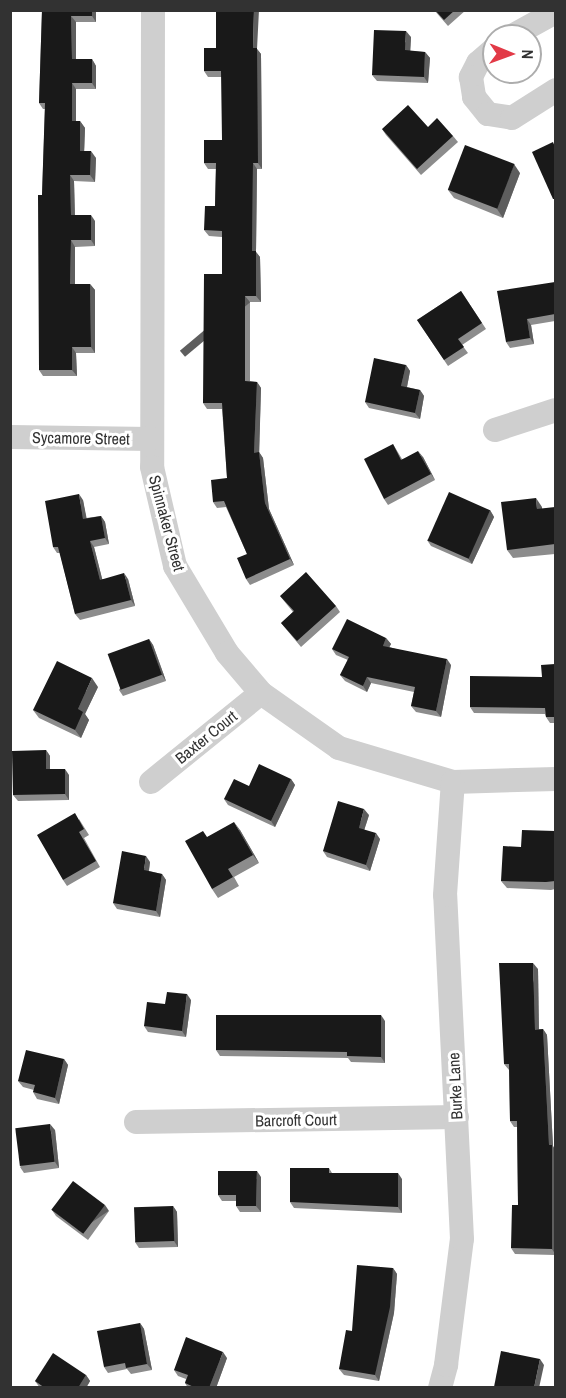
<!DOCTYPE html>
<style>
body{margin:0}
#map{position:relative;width:566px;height:1398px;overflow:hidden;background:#fff;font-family:"Archivo Narrow",sans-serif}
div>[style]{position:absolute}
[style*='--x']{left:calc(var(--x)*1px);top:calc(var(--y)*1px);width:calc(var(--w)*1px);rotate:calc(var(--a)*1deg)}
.minor>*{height:24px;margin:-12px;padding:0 12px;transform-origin:12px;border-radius:12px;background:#cfcfcf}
.wall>*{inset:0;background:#8c8c8c}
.shaded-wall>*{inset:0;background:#5e5e5e;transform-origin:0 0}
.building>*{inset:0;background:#191919;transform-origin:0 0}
span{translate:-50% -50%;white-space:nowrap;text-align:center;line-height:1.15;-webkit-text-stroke:6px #fff;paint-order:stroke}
.street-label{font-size:16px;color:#323232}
.frame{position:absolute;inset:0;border:12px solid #323232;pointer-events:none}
.north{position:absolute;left:482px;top:24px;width:60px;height:60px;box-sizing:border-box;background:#fff;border:2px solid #adadad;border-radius:50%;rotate:91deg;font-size:16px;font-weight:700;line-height:24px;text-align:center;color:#323232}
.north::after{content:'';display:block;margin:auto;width:21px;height:27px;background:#e23a47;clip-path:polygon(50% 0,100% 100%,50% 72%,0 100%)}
</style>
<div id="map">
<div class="minor">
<i style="--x:153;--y:10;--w:457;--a:90.1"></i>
<i style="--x:152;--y:467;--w:102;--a:76.9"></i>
<i style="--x:175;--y:566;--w:101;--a:59.1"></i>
<i style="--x:227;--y:653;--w:52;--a:49.6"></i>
<i style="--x:261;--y:693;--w:95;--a:35.2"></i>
<i style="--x:339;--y:748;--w:119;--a:16.6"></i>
<i style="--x:453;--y:782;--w:103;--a:-1.7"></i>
<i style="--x:512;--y:36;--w:43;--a:-28.9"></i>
<i style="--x:494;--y:49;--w:21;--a:139"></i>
<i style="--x:478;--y:63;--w:16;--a:117"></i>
<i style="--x:471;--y:77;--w:20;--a:81"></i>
<i style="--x:474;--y:97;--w:22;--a:51"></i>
<i style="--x:488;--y:114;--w:24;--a:9"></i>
<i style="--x:512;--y:118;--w:52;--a:-32.5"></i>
<i style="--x:495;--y:430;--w:64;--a:-18.2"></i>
<i style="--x:10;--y:437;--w:141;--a:0.8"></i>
<i style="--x:151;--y:782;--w:141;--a:-39"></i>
<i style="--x:136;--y:1122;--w:321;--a:-0.9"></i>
<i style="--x:440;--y:1388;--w:24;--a:-75"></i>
<i style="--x:446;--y:1365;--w:127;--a:-82.8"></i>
<i style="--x:462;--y:1239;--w:344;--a:-92.8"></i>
<i style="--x:445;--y:895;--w:113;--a:-86"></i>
</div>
<div class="wall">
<i style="clip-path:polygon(42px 10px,96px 10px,96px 22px,76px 22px,76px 59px,92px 59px,96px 66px,96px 89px,76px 89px,76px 121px,80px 121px,85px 128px,84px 151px,96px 158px,95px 182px,74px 181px,75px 215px,95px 221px,95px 246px,75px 247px,75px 284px,90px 284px,95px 290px,95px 353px,76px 353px,77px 376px,43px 376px,39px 370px,42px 195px,45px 109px,43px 109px,39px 103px)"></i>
<i style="clip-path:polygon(434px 10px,466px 10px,448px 26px)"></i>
<i style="clip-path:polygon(411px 37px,410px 51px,425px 52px,430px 58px,428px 83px,377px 81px,372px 75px)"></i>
<i style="clip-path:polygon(216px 48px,257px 49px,261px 54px,262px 169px,257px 169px,256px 252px,260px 257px,261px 302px,250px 302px,250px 381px,257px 382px,261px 388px,259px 452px,263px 458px,269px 509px,294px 565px,250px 585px,246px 579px,247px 554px,226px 507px,217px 508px,213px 502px,227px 478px,222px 409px,207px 409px,203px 403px,222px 274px,222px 237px,209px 236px,204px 230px,215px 206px,216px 169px,208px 169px,204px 163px,222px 140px,222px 77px,208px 77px,204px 71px)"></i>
<i style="clip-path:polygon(428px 127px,453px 136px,458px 142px,421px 175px,386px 135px,382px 129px)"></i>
<i style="clip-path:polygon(520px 173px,503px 218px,454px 198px,448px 190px)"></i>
<i style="clip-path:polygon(555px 282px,555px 321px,531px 325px,534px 344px,510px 348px,506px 342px)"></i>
<i style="clip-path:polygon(461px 291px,486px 329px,462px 345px,468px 353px,448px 366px,417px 320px)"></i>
<i style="clip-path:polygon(406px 365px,410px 371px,407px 387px,420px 390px,424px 396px,420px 419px,369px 408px,365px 402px)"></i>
<i style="clip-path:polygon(393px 444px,402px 459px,423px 457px,435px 480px,388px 505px,384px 499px)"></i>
<i style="clip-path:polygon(83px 500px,86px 518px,101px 516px,105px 522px,109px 544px,94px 547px,102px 579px,128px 579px,135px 606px,80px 620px,75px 614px,60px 553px,57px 553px,53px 547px)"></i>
<i style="clip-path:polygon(542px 507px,542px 509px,555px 508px,555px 554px,513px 558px,507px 550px)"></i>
<i style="clip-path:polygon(490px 510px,494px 517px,472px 564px,431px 546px,427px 540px)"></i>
<i style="clip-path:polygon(280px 596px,336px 606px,340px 612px,301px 647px,281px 623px,293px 612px)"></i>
<i style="clip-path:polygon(386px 638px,391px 644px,389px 647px,451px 665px,441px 717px,416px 712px,411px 706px,414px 692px,371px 683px,367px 692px,345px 681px,340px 675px,348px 660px,336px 655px,332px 649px)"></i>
<i style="clip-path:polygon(149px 639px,153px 645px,166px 681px,123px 696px,119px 690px)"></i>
<i style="clip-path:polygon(555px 664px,555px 723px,550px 723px,546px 717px,545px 714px,474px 713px,470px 707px,542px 677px)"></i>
<i style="clip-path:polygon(98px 687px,85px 714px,89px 720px,81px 738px,39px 718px,33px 710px)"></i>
<i style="clip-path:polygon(46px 750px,50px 756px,50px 769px,69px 775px,69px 800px,18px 801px,13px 795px)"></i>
<i style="clip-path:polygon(291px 779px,295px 785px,275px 827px,228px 805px,224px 799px,249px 786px)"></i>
<i style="clip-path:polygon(369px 815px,364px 830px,380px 839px,370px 871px,327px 857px,323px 851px)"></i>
<i style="clip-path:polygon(79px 819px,89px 835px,84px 838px,100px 867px,67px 886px,63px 880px)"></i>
<i style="clip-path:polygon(240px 830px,259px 863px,234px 877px,239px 886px,218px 898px,212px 889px,208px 837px)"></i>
<i style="clip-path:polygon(555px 831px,555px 889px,551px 890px,507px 888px,501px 881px,521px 847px)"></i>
<i style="clip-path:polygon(150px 862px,149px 871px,162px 874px,166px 880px,160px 917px,117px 909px,113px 903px)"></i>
<i style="clip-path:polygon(538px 969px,539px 1029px,543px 1029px,547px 1035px,553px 1146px,555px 1150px,555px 1255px,515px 1254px,511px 1248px,518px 1205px,517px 1127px,514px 1127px,510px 1121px,509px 1070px,504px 1064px)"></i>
<i style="clip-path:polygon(191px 1000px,186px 1037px,148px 1032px,144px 1026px,165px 1004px)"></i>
<i style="clip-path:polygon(385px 1021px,385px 1063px,351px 1062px,348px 1058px,220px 1056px,216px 1050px)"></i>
<i style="clip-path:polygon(64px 1059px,68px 1065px,59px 1104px,37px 1099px,33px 1092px,34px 1090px,23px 1087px,18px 1081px)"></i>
<i style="clip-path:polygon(55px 1130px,59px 1168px,24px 1173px,20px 1167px)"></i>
<i style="clip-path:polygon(329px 1168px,332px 1173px,402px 1179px,402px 1213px,294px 1208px,290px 1202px)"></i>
<i style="clip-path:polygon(261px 1177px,261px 1212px,240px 1212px,236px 1206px,236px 1201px,222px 1201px,218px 1195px)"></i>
<i style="clip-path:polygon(173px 1206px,177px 1212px,178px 1247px,139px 1248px,135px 1242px)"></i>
<i style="clip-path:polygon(52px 1210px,109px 1211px,88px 1240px,56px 1216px)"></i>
<i style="clip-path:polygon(393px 1268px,397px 1274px,394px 1313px,379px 1381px,344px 1375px,339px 1369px,352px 1331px)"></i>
<i style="clip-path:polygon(140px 1323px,144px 1329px,152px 1370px,131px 1374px,127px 1369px,108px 1373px,104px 1367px)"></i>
<i style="clip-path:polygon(227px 1358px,216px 1388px,188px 1388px,185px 1383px,186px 1379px,178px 1376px,174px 1370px)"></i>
<i style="clip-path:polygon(86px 1375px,90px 1381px,86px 1388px,40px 1388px,35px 1381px)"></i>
</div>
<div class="shaded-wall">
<i style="clip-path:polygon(92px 10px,96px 10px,96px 22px,92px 16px)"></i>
<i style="clip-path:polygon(254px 10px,259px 10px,257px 49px,261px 54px,262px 169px,258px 163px,253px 48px)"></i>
<i style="clip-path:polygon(71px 16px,76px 22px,76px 65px,72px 59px)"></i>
<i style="clip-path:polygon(406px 31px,411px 37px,410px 57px,405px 50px)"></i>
<i style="clip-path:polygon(425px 52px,430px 58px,428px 83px,424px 77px)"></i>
<i style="clip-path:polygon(92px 59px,96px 66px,96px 89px,92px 83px)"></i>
<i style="clip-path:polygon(72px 83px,76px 89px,76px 127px,72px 121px)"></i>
<i style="clip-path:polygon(80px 121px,85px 128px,84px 157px,80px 151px)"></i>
<i style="clip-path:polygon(91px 151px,96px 158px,95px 182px,90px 175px)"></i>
<i style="clip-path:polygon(253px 163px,257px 169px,256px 252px,260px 257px,261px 302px,256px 296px,252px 251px)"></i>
<i style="clip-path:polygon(514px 164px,520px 173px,503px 218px,497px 209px)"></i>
<i style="clip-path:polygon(70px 175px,74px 181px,75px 221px,71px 215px)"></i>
<i style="clip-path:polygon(91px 215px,95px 221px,95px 246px,91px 240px)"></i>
<i style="clip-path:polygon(71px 240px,75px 247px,75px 290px,70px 284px)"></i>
<i style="clip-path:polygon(90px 284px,95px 290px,95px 353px,91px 347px)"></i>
<i style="left:245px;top:296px;width:8px;height:85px;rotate:50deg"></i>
<i style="clip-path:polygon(527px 319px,531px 325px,534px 344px,530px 338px)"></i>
<i style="clip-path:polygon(72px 347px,76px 353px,77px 376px,72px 370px)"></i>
<i style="clip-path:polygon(406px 365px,410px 371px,406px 392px,401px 386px)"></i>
<i style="clip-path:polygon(257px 382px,261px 388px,259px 459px,254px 453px)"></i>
<i style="clip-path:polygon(420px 390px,424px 396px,420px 419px,415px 413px)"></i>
<i style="clip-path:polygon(418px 451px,423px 457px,435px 480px,431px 474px)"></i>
<i style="clip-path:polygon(259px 452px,263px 458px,269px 509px,294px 565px,290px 559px,265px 503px)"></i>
<i style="clip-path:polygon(79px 494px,83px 500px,88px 525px,83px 519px)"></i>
<i style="clip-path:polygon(536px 498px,542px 507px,543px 518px,537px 509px)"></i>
<i style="clip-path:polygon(490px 510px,494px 517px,472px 564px,468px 558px)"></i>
<i style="clip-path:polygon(101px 516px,105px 522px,109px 544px,105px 538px)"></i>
<i style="clip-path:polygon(90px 541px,94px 547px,104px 586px,100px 580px)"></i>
<i style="clip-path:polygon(124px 573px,128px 579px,135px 606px,131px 600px)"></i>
<i style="clip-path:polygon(386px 638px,391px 644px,387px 652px,383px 646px)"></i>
<i style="clip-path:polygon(149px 639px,153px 645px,166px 681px,162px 675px)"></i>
<i style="clip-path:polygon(447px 659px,451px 665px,441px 717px,436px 711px)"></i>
<i style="clip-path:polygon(367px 677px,371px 683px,367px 692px,363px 686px)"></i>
<i style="clip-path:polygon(92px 678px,98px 687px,85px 714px,89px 720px,81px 738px,75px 730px,78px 709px)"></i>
<i style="clip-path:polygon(46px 750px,50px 756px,50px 775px,46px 769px)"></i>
<i style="clip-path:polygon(65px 769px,69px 775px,69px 800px,65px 794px)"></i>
<i style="clip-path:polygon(291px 779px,295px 785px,275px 827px,271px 821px)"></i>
<i style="clip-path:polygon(364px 809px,369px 815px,363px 834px,359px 828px)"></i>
<i style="clip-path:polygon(234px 822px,240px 830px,259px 863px,253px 855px)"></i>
<i style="clip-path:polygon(376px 833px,380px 839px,370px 871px,366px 865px)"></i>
<i style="clip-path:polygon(146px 856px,150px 862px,148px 876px,144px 870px)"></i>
<i style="clip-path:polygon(162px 874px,166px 880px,160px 917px,156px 911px)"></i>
<i style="clip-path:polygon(533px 963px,538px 969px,539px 1036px,535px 1030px)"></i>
<i style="clip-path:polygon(187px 994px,191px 1000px,186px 1037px,182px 1031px)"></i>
<i style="clip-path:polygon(381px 1015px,385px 1021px,385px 1063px,381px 1057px)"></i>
<i style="clip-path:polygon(543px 1029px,547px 1035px,553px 1146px,555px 1150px,555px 1254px,552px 1249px,549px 1145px)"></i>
<i style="clip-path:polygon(64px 1059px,68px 1065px,59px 1104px,55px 1098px)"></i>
<i style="clip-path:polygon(50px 1124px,55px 1130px,59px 1168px,55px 1162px)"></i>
<i style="clip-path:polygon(257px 1171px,261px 1177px,261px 1212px,256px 1206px)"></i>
<i style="clip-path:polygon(398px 1173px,402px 1179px,402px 1213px,398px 1207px)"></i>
<i style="left:105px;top:1205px;width:7px;height:36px;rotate:56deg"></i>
<i style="clip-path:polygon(173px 1206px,177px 1212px,178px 1247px,174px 1241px)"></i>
<i style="clip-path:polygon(393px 1268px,397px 1274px,394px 1313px,379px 1381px,375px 1375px)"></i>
<i style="clip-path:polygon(140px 1323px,144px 1329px,152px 1370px,147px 1364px)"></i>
<i style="clip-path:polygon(223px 1352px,227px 1358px,216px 1388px,209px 1388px)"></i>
<i style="clip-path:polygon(540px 1359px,544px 1365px,539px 1388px,534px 1388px)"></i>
<i style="clip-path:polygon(86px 1375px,90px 1381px,86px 1388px,78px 1388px)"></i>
</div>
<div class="building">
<i style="clip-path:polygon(42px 10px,92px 10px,92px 16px,71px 16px,72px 59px,92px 59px,92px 83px,72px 83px,72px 121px,80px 121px,80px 151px,91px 151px,90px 175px,70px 175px,71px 215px,91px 215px,91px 240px,71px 240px,70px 284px,90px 284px,91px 347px,72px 347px,72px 370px,39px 370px,38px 195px,42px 195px,45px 103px,39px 103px)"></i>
<i style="clip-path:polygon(216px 10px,254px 10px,253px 48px,257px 48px,258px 163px,253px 163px,252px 251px,256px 251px,256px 296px,245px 296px,245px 381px,257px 382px,254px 453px,259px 452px,265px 503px,290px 559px,246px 579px,237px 558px,247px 554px,224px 501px,213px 502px,211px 480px,227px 478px,222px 403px,203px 403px,204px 274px,222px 274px,222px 231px,204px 230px,205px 206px,215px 206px,216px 163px,204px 163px,204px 140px,222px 140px,221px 71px,204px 71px,204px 48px,216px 48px)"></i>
<i style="clip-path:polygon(435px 10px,455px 10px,444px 20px)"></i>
<i style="clip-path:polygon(374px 30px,406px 31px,405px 50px,425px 52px,424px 77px,372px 75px)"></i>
<i style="clip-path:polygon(408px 105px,428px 127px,437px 118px,453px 136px,417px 169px,382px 129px)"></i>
<i style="clip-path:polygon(553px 142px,555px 147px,555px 199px,553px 199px,532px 152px)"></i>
<i style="left:465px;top:145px;width:53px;height:48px;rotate:21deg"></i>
<i style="clip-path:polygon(555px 282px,555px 314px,527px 319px,530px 338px,506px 342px,497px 291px)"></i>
<i style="clip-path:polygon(461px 291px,482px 323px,458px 339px,464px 347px,444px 360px,417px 320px)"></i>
<i style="clip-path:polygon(374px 358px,406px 365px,401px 386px,420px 390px,415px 413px,365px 402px)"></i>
<i style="clip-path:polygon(393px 444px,401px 460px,418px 451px,431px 474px,384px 499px,364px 459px)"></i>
<i style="left:449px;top:492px;width:45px;height:53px;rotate:24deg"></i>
<i style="clip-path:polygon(79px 494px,83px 519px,101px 516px,105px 538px,90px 541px,100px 580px,124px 573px,131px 600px,75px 614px,58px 547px,53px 547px,45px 501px)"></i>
<i style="clip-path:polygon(536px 498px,537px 509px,555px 507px,555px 544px,507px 550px,501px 502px)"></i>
<i style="clip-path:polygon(306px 572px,336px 606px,297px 641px,281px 623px,294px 611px,280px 596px)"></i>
<i style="clip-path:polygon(347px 619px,386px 638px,383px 646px,447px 659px,436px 711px,411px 706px,415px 687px,367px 677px,363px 686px,340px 675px,349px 657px,332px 649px)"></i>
<i style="left:149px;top:639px;width:38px;height:44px;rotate:70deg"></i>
<i style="clip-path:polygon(57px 661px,92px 678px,78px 709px,83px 712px,75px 730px,33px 710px)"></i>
<i style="clip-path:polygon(555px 664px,555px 717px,546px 717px,545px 708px,470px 707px,470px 676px,542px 677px,541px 665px)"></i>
<i style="clip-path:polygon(46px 750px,46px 769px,65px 769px,65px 794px,13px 795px,12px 751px)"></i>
<i style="clip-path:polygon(259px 764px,291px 779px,271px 821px,224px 799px,234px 779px,249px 786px)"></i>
<i style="clip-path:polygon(338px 801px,364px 809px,359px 828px,376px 833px,366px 865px,323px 851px)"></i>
<i style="clip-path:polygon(75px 813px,84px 829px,79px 832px,96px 861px,63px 880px,37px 835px)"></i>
<i style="clip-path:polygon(234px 822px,253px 855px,228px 869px,233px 877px,212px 889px,185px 841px,203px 831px,207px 837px)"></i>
<i style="clip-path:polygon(522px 830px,555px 831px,555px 881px,546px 882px,501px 881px,503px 846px,521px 847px)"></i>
<i style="clip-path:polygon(122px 851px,146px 856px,144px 870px,162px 874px,156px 911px,113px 903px)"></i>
<i style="clip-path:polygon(499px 963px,533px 963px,535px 1030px,543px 1029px,549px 1145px,552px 1145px,552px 1249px,511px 1248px,512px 1205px,518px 1205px,517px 1121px,510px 1121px,509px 1064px,504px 1064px)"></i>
<i style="clip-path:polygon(167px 992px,187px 994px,182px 1031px,144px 1026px,147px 1002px,165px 1004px)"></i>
<i style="clip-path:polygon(216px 1015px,381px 1015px,381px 1057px,347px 1056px,347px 1052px,216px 1050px)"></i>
<i style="clip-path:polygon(26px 1050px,64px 1059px,55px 1098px,33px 1092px,35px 1085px,18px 1081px)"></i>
<i style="left:50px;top:1124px;width:38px;height:35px;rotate:83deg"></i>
<i style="clip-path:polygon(290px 1168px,329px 1168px,329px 1173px,398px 1173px,398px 1207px,290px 1202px)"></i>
<i style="clip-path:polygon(218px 1171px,257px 1171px,256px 1206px,236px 1206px,236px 1195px,218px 1195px)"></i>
<i style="left:73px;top:1181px;width:40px;height:36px;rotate:37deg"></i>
<i style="left:173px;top:1206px;width:35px;height:39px;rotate:88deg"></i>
<i style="clip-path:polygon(357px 1265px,393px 1268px,390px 1307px,375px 1375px,339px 1369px,346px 1330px,352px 1331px)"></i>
<i style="clip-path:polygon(140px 1323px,147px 1364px,126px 1368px,125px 1363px,104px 1367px,97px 1331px)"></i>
<i style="clip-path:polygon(186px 1337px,223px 1352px,209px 1388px,196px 1388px,185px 1383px,188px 1375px,174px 1370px)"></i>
<i style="clip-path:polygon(501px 1351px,540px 1359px,534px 1388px,498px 1388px,494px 1387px)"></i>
<i style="clip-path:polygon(53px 1353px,86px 1375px,78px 1388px,45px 1388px,35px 1381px)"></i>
</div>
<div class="street-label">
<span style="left:81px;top:438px;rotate:1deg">Sycamore Street</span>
<span style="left:167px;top:523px;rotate:75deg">Spinnaker Street</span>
<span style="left:206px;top:737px;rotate:-39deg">Baxter Court</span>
<span style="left:455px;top:1086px;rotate:-93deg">Burke Lane</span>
<span style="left:296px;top:1120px;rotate:-1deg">Barcroft Court</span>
</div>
<div class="frame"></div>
<div class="north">N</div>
</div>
